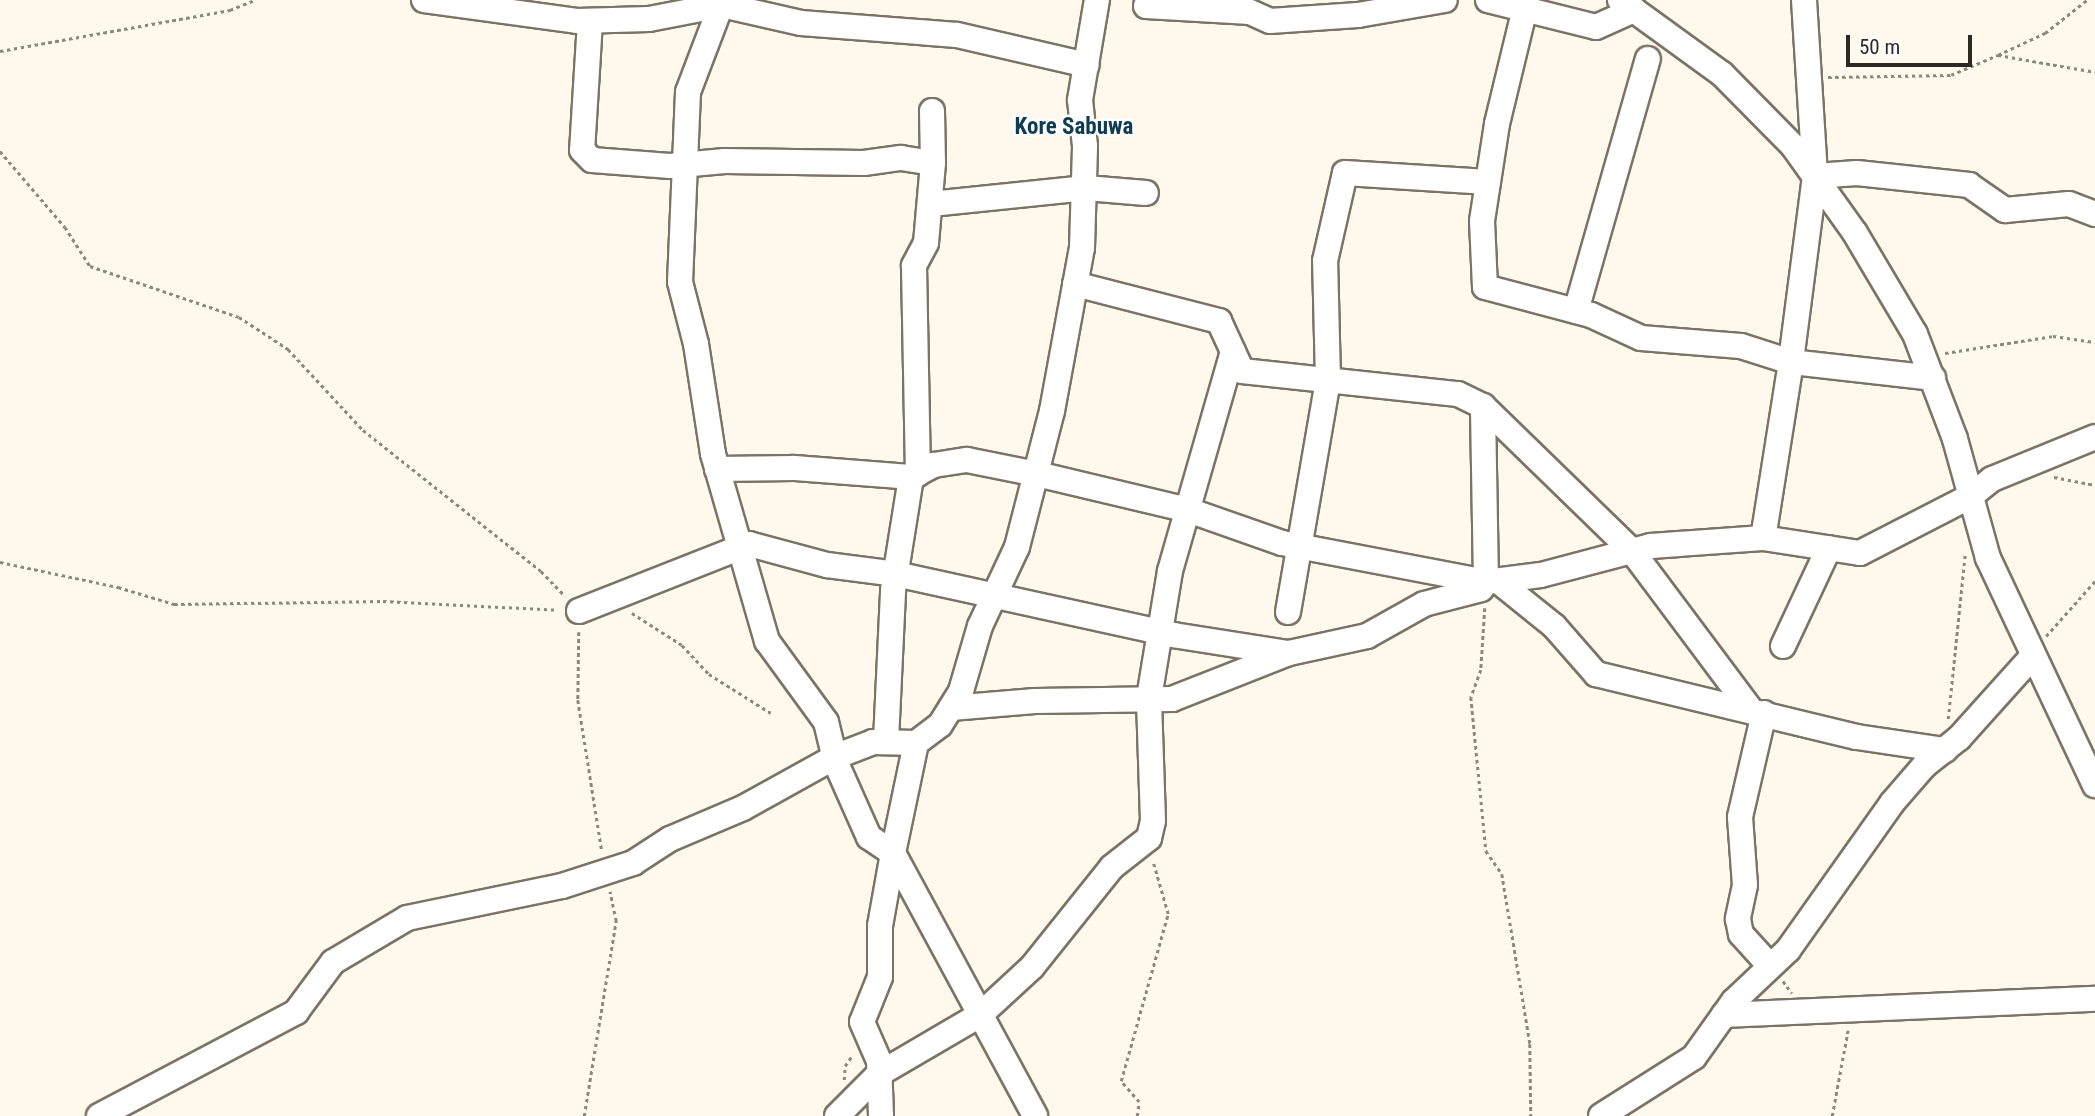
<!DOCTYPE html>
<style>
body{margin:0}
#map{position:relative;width:2095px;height:1116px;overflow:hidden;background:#fff8ec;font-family:"Roboto Condensed",sans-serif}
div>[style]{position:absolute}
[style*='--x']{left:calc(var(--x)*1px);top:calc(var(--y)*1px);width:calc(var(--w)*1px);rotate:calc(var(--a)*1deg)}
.path>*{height:2.5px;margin-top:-1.25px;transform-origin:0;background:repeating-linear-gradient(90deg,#8d887f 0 3.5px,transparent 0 7px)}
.roads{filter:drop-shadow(2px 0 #7b7466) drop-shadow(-2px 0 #7b7466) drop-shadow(0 2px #7b7466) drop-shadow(0 -2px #7b7466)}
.minor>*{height:24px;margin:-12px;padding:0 12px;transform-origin:12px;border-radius:12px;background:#fff}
span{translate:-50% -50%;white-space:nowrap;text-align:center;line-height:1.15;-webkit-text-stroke:5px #fff;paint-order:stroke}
.quarter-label{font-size:23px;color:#0f3c51;font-weight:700}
.scale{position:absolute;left:1846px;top:35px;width:126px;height:32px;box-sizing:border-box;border:4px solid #2d2a24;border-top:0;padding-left:9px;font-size:21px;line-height:24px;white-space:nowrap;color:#2d2a24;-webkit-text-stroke:5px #fff;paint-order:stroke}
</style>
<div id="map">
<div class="path">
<i style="--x:0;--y:51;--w:234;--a:-10.1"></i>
<i style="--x:230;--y:10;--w:27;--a:-22"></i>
<i style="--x:1998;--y:55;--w:52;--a:-25.1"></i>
<i style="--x:2045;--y:33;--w:53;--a:-38.2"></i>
<i style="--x:1828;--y:77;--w:123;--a:-0.9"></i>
<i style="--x:1951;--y:75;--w:51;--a:-23.1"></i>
<i style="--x:1998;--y:55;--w:98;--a:9.9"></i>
<i style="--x:0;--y:151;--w:100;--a:49.5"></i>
<i style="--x:65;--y:227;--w:46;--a:57.3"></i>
<i style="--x:90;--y:266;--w:157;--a:18.9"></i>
<i style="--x:239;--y:317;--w:59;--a:33.1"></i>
<i style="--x:288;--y:349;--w:110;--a:47.2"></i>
<i style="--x:363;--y:430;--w:227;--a:38.4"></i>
<i style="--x:541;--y:571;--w:35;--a:46"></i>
<i style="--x:1945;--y:353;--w:109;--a:-8.9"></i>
<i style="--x:2053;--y:336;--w:42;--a:8.1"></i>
<i style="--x:2054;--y:477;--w:42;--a:11"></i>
<i style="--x:0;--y:562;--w:121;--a:12"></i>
<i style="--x:118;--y:587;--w:59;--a:16.9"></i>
<i style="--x:174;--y:604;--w:209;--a:-0.8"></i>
<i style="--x:383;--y:601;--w:175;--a:2.9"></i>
<i style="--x:1485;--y:608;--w:62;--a:93.7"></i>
<i style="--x:1481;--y:670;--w:29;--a:110"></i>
<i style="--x:1471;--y:697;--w:155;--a:84.4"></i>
<i style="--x:1486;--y:851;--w:28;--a:55"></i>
<i style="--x:1502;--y:874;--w:172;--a:80.6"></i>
<i style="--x:1530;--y:1044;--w:72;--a:89.2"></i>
<i style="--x:632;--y:613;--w:59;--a:32.6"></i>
<i style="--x:682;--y:645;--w:40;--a:47"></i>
<i style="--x:709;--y:674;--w:73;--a:32.2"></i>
<i style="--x:579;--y:632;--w:68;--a:90.8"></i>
<i style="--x:578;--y:700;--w:153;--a:81"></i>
<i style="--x:2046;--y:636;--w:74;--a:-48.3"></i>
<i style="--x:1948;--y:719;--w:165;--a:-84.1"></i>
<i style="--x:1783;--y:981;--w:15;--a:53"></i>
<i style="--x:844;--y:1080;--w:14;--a:-86"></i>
<i style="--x:845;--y:1066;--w:14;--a:-56"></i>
<i style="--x:584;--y:1116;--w:198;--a:-80.7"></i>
<i style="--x:616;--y:921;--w:30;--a:-102"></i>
<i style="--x:1137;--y:1116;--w:14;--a:-82"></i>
<i style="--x:1139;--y:1102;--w:28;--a:-131"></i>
<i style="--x:1121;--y:1081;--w:173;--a:-74.3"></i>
<i style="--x:1168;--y:914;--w:54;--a:-106.1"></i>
<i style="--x:1832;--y:1116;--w:87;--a:-79.5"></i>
</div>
<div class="roads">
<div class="minor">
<i style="--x:424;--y:0;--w:154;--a:7.8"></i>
<i style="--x:577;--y:21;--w:72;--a:-1.6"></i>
<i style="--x:649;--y:19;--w:74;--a:-10.9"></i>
<i style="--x:722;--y:5;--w:81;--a:12.8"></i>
<i style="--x:801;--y:23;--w:156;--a:4.4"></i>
<i style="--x:957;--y:35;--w:133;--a:13"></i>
<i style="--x:723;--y:0;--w:98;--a:110.8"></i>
<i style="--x:688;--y:92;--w:190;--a:92.4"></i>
<i style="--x:680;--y:282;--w:64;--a:75.5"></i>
<i style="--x:696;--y:344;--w:111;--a:81.2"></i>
<i style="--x:713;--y:454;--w:195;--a:73.9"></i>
<i style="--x:767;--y:641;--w:100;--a:53.9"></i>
<i style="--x:826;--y:722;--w:42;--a:76.3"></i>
<i style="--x:836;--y:763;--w:81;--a:66"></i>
<i style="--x:869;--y:837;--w:29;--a:34"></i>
<i style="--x:893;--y:853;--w:74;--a:100.1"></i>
<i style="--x:880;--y:926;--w:51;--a:90"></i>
<i style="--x:880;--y:977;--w:48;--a:111.8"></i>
<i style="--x:862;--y:1022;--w:43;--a:66.4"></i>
<i style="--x:879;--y:1061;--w:55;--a:87.9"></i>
<i style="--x:1488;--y:0;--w:111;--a:14"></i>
<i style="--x:1596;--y:27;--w:42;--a:-24.1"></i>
<i style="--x:1620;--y:0;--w:126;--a:36"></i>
<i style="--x:1722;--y:74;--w:101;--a:45.4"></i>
<i style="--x:1793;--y:146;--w:107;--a:54.5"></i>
<i style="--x:1855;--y:233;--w:117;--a:59.3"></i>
<i style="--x:1915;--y:334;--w:112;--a:69.1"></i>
<i style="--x:1955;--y:439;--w:123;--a:74.5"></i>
<i style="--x:1988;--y:558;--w:251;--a:64.8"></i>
<i style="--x:1804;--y:0;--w:176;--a:86.4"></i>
<i style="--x:1815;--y:176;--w:188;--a:97.4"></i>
<i style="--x:1791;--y:362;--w:143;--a:6.4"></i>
<i style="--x:1146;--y:6;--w:104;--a:3.3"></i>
<i style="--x:1250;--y:12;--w:22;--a:24"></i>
<i style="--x:1270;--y:21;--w:88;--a:-3.9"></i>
<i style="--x:1358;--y:15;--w:88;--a:-9.8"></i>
<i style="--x:1525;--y:8;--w:119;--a:103.6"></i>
<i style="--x:1497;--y:124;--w:98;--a:98.8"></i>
<i style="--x:1482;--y:221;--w:66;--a:87.4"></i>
<i style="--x:1485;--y:287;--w:110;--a:14.8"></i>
<i style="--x:1591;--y:315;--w:55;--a:24.7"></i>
<i style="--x:1641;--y:338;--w:100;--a:4.6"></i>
<i style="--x:1741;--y:346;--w:52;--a:17.7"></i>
<i style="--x:1791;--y:362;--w:178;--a:99"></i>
<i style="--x:590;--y:21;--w:129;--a:93.5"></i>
<i style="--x:582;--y:150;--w:14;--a:45"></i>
<i style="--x:592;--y:160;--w:78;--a:4.4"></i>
<i style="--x:670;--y:166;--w:55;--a:-5.2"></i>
<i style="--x:725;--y:161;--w:139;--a:0.8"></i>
<i style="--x:864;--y:163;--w:37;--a:-8"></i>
<i style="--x:901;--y:158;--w:32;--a:9"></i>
<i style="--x:933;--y:163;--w:80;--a:95"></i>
<i style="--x:926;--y:243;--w:26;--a:118"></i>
<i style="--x:914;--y:266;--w:208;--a:88.9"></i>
<i style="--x:932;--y:111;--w:52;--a:88.9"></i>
<i style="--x:1815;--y:176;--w:42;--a:-4.1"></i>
<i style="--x:1857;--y:173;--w:113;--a:6.1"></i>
<i style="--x:1969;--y:185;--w:44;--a:34.8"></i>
<i style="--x:2005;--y:210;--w:64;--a:-5.4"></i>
<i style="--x:2069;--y:204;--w:28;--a:21"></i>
<i style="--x:931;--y:204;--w:156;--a:-5.9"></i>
<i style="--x:1086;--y:188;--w:60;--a:4.8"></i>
<i style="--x:1075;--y:284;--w:149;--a:14.4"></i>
<i style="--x:1219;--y:321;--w:55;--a:65.3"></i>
<i style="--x:1242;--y:371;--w:217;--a:6.1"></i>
<i style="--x:1458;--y:394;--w:28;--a:26"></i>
<i style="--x:1483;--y:406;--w:208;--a:44.2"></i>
<i style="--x:1632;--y:551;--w:197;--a:53.2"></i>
<i style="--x:1576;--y:311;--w:262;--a:-74.1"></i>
<i style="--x:717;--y:469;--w:77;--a:-0.7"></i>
<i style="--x:794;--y:468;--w:117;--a:4.4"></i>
<i style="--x:1498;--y:581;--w:72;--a:38.8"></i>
<i style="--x:1554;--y:626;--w:64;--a:48.8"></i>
<i style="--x:1596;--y:674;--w:268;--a:13.6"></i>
<i style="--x:1857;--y:737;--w:89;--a:8.4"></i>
<i style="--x:579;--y:611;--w:183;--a:-21.5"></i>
<i style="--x:749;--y:544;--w:81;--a:15.1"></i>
<i style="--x:827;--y:565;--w:70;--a:7.4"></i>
<i style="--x:896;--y:574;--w:284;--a:12.4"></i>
<i style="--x:1173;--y:635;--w:116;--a:8.9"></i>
<i style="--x:1288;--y:612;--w:235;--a:-80.2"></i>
<i style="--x:1328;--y:380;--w:119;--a:-91.4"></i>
<i style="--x:1325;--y:261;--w:90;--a:-77.2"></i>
<i style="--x:1345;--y:173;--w:143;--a:3.6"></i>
<i style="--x:1783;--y:646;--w:108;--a:-64.9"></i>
<i style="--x:951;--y:708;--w:84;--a:-4.8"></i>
<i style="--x:1035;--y:701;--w:137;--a:-0.8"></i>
<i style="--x:1172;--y:699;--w:126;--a:-21.5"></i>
<i style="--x:1289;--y:653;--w:80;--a:-12.3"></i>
<i style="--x:1367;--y:636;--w:65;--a:-29.3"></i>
<i style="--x:1424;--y:604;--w:59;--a:-14.7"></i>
<i style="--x:1481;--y:589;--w:9;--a:-54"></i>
<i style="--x:1486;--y:582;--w:176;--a:-91"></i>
<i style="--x:1764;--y:713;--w:107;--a:103"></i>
<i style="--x:1740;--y:817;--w:68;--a:85.8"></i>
<i style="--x:1745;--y:885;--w:35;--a:102"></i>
<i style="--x:1738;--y:919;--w:15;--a:79"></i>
<i style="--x:1741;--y:934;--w:43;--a:47.8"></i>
<i style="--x:886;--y:741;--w:151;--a:-87.3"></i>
<i style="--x:893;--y:590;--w:114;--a:-80.9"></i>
<i style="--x:911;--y:477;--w:26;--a:-28"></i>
<i style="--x:934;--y:465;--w:33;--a:-9"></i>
<i style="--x:967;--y:460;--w:71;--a:11.3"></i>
<i style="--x:1037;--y:474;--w:155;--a:13.4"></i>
<i style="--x:1188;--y:510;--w:100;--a:19.3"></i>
<i style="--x:1282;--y:543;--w:208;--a:10.8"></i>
<i style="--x:1486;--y:582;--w:55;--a:-7.3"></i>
<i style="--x:1541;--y:575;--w:114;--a:-14.8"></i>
<i style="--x:1651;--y:546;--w:112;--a:-4.1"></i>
<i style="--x:1763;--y:538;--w:98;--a:8.8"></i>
<i style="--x:1860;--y:553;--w:125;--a:-27.2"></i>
<i style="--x:1971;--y:496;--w:27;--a:-39"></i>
<i style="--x:1992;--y:479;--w:111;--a:-22.2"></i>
<i style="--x:916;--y:743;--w:112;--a:101.8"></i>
<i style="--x:893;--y:853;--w:299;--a:61.6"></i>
<i style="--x:1724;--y:1015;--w:371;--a:-2.5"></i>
<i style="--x:99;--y:1116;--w:223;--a:-27.8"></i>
<i style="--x:296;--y:1012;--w:62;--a:-53.5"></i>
<i style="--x:333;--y:962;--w:86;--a:-30.7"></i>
<i style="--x:407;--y:918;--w:158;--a:-11.7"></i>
<i style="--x:562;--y:886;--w:75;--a:-17.9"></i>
<i style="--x:633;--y:863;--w:44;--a:-33"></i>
<i style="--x:670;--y:839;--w:79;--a:-23"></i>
<i style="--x:743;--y:808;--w:107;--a:-29"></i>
<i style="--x:837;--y:756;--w:39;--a:-21"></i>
<i style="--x:873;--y:742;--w:43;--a:1.3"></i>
<i style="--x:916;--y:743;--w:30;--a:-37"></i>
<i style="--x:940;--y:725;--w:40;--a:-58"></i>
<i style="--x:961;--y:691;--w:68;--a:-73.7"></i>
<i style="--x:980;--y:626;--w:87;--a:-64.9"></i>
<i style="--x:1017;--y:547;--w:140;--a:-75.6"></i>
<i style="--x:1052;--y:411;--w:166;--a:-79.6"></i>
<i style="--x:1082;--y:248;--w:102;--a:-88.3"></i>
<i style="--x:1085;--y:146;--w:46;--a:-96.2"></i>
<i style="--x:1080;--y:100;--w:101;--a:-80.4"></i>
<i style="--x:837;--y:1116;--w:59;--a:-45"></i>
<i style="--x:879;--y:1074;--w:117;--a:-30.3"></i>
<i style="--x:980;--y:1015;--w:71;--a:-42.7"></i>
<i style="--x:1032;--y:967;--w:128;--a:-51.3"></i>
<i style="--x:1112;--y:867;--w:47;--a:-38.1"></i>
<i style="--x:1149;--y:838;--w:17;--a:-77"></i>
<i style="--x:1153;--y:821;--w:123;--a:-91.9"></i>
<i style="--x:1149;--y:698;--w:129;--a:-80.6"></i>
<i style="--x:1170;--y:571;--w:228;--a:-74"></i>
<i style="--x:1601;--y:1116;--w:110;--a:-32.4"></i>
<i style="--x:1694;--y:1057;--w:69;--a:-54.5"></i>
<i style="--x:1734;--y:1001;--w:74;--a:-43.4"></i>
<i style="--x:1788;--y:950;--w:180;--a:-54.7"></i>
<i style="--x:1892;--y:803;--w:49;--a:-49.1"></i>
<i style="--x:1924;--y:766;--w:45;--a:-38.7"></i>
<i style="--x:1959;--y:738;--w:109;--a:-48"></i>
</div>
</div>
<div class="quarter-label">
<span style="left:1074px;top:127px">Kore Sabuwa</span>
</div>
<div class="scale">50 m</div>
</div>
